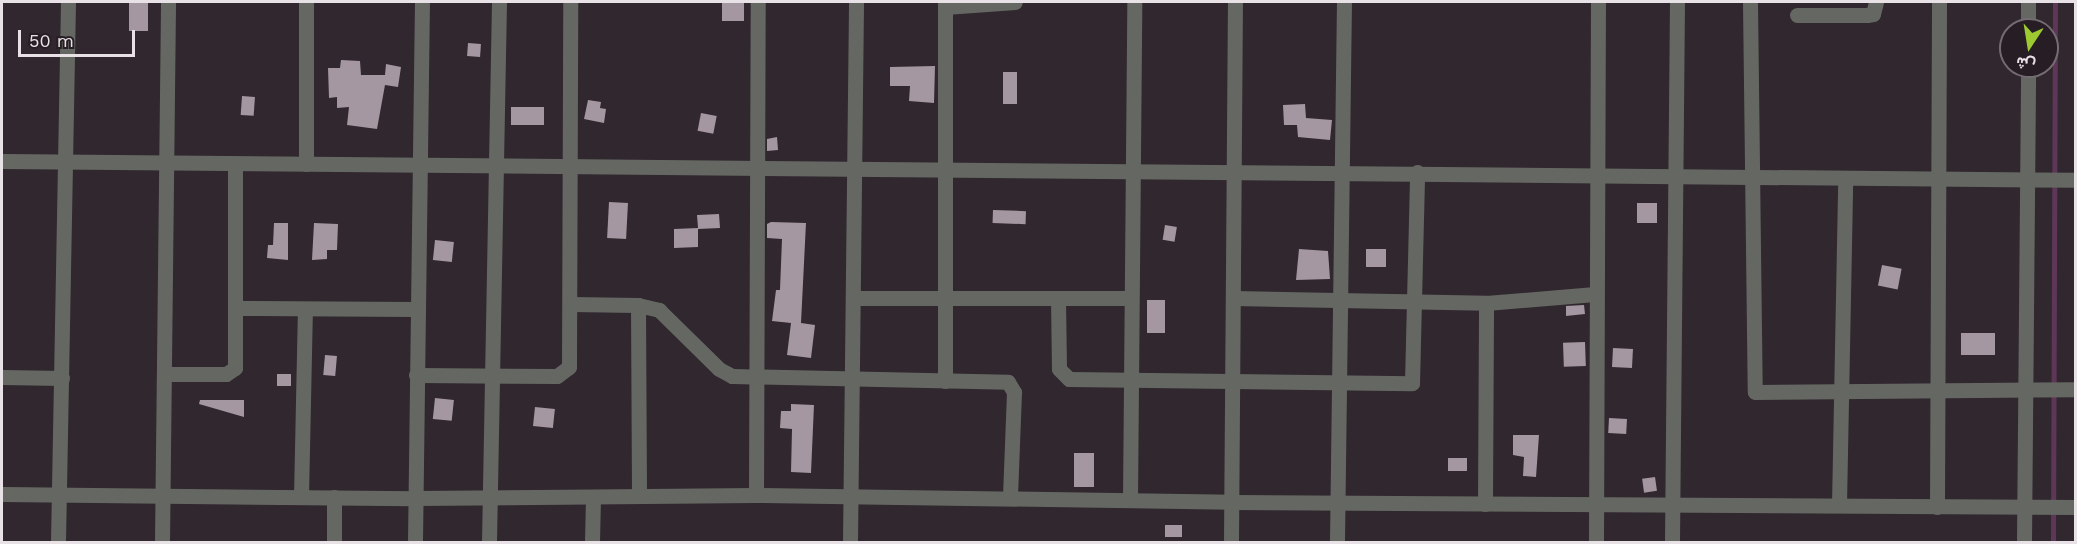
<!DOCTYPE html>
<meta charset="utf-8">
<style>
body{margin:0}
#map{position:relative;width:2077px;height:544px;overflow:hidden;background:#31272f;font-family:"Work Sans",Vazirmatn,sans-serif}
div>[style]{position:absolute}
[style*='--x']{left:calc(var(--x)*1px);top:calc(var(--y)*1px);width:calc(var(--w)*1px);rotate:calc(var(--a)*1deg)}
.stream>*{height:4.5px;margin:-2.25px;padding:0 2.25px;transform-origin:2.25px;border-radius:2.25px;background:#5e3758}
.building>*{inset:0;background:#a497a1;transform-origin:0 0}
.minor>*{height:15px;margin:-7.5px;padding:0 7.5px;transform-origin:7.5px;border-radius:7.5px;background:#656862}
span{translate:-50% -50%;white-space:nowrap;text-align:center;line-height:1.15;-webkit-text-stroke:6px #271e25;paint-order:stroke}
.frame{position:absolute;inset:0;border:3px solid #e8e2e7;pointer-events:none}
.north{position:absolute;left:1999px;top:18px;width:60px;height:60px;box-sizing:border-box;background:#271e25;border:2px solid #746c73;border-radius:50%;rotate:192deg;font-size:16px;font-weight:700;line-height:24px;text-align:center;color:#e8e2e7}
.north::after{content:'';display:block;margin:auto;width:21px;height:27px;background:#9dca30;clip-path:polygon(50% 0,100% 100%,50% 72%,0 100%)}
.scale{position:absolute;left:18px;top:30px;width:117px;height:27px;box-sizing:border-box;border:3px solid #e8e2e7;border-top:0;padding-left:8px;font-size:18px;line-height:21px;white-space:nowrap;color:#e8e2e7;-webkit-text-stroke:4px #271e25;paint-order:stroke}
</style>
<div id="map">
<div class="stream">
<i style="--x:2053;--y:542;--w:540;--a:-89.79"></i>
</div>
<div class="building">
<i style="left:129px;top:2px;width:19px;height:29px"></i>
<i style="left:722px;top:2px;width:22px;height:19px"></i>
<i style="left:468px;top:43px;width:13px;height:13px;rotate:4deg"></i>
<i style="clip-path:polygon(341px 60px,360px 61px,361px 75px,385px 75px,386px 64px,401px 67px,398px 87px,385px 85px,377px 129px,347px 125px,349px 107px,337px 108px,337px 97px,329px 98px,328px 68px,340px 68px)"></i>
<i style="clip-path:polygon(935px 66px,934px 103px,909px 101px,910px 86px,890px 86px,890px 67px)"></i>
<i style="left:1003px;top:72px;width:14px;height:32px"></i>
<i style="left:242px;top:96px;width:13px;height:19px;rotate:4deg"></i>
<i style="clip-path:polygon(588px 100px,601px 102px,600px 108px,606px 109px,604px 123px,584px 119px)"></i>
<i style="clip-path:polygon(1305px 104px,1306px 118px,1332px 120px,1330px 140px,1298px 137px,1297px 125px,1284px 125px,1283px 105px)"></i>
<i style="left:511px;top:107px;width:33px;height:18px"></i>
<i style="left:701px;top:113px;width:16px;height:18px;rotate:11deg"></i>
<i style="clip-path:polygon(777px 137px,778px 150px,767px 151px,767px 139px)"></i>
<i style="left:609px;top:202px;width:19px;height:36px;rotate:3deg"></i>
<i style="left:1637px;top:203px;width:20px;height:20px"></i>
<i style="left:993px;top:210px;width:33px;height:13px;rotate:2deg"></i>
<i style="clip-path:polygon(719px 214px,720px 228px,698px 229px,698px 247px,674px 248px,674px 229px,698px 228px,697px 215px)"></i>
<i style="clip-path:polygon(771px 222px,806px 223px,801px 323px,815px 325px,811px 358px,787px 355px,791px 323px,772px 321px,776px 290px,780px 290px,782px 239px,767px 238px,767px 224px)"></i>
<i style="clip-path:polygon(274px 223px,288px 223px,288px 260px,267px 258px,268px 245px,273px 245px)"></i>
<i style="clip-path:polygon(314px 223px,338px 224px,337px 250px,327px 250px,327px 259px,312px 260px)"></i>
<i style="left:1165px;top:225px;width:12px;height:15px;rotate:9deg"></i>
<i style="left:435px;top:240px;width:19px;height:20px;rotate:6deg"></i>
<i style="clip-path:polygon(1299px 249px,1328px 251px,1330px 279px,1296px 280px)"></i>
<i style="left:1366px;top:249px;width:20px;height:18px"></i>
<i style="left:1882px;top:265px;width:20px;height:21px;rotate:11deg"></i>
<i style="left:1147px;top:300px;width:18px;height:33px"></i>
<i style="clip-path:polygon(1584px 305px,1585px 314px,1566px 316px,1566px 306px)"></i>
<i style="left:1961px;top:333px;width:34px;height:22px"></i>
<i style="left:1585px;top:342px;width:24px;height:22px;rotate:88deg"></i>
<i style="left:1613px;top:348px;width:20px;height:19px;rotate:3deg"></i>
<i style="left:325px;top:355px;width:12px;height:20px;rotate:5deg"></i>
<i style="left:291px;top:374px;width:12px;height:14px;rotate:90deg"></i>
<i style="left:435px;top:398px;width:19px;height:21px;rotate:6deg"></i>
<i style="clip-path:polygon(200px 400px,244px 400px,244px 417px,199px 404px)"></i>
<i style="clip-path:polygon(791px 404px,814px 405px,811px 473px,791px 472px,792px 429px,780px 428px,781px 411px,791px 411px)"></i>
<i style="left:535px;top:407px;width:20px;height:19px;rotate:6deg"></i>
<i style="left:1609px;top:418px;width:18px;height:15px;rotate:3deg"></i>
<i style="clip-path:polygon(1513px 435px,1539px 435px,1536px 477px,1523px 476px,1524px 457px,1513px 455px)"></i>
<i style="left:1074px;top:453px;width:20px;height:34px"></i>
<i style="left:1448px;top:458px;width:19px;height:13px"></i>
<i style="left:1655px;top:477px;width:14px;height:13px;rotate:82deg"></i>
<i style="left:1165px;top:525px;width:17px;height:12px"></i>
</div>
<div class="minor">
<i style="--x:306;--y:2;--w:162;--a:90"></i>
<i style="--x:945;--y:2;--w:379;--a:90"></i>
<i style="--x:1750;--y:2;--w:390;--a:89.3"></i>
<i style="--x:1755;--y:392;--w:321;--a:-0.5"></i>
<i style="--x:945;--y:7;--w:70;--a:-4.1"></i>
<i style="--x:1797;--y:15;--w:70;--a:0"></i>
<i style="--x:1867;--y:15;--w:6;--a:-9"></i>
<i style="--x:1873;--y:14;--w:12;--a:-76"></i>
<i style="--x:2028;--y:30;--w:28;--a:-90"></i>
<i style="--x:2;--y:161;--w:2074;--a:0.52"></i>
<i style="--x:853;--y:298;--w:277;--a:0"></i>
<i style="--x:1058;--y:298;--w:71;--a:89.2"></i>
<i style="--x:1059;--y:369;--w:14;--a:45"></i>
<i style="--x:1069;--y:379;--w:343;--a:0.7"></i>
<i style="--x:1412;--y:383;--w:211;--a:-88.6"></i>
<i style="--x:1233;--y:298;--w:253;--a:1.1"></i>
<i style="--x:1486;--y:303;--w:109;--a:-4.7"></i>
<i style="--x:570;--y:304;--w:68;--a:0.8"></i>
<i style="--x:638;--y:305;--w:22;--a:13"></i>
<i style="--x:659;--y:310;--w:84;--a:44.5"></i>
<i style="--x:719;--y:369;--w:15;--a:28"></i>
<i style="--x:732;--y:376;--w:276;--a:1.2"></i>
<i style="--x:1008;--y:382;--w:12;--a:59"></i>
<i style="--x:1014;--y:392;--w:106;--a:92.2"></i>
<i style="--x:638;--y:305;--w:191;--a:89.7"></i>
<i style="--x:236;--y:308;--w:179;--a:0.3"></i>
<i style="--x:165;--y:374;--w:61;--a:0"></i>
<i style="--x:226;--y:374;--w:11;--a:-34"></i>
<i style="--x:235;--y:368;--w:205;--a:-90"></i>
<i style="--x:416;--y:375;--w:141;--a:0.4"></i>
<i style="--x:557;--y:376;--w:15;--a:-37"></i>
<i style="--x:569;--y:367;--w:365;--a:-89.8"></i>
<i style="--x:2;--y:377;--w:60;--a:1"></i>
<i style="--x:2;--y:494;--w:413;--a:0.6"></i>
<i style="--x:415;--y:498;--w:341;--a:-0.5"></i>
<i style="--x:756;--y:495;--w:476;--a:0.8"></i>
<i style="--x:1232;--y:502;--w:844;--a:0.34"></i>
<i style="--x:756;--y:495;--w:493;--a:-89.8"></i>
<i style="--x:301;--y:497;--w:187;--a:-88.8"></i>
<i style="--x:334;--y:497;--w:45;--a:90"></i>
<i style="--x:1130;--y:500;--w:498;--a:-89.5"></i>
<i style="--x:1485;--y:504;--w:201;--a:-89.7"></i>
<i style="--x:1839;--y:505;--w:327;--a:-88.9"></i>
<i style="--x:1937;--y:507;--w:505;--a:-89.77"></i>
<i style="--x:58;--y:542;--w:540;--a:-88.94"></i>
<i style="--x:162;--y:542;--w:540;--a:-89.36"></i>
<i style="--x:415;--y:542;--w:540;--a:-89.26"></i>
<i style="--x:489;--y:542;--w:540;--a:-88.94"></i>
<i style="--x:592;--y:542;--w:45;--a:-88.7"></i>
<i style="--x:850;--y:542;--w:540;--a:-89.36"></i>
<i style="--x:1231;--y:542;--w:540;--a:-89.58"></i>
<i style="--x:1337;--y:542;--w:540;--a:-89.26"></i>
<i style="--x:1596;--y:542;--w:540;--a:-89.79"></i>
<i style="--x:1672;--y:542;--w:540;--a:-89.47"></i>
<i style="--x:2024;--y:542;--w:476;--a:-89.5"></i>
</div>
<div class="frame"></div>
<div class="north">ش</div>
<div class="scale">50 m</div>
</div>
